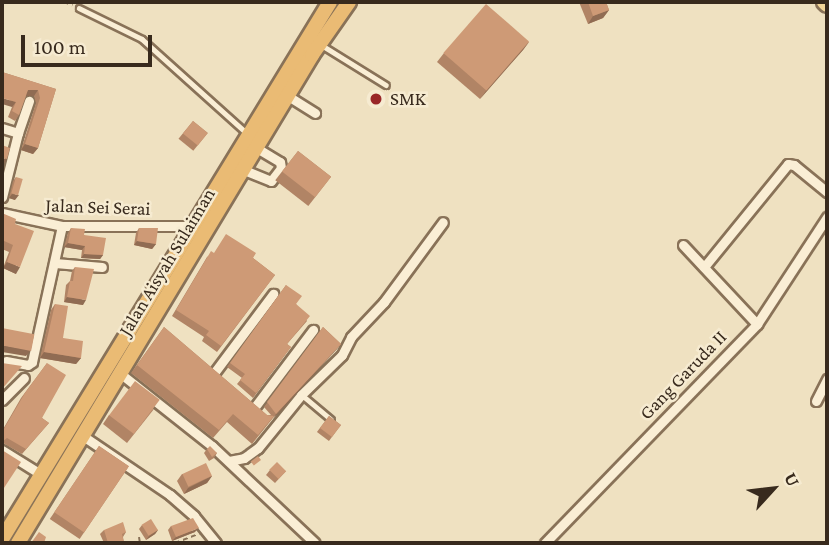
<!DOCTYPE html>
<style>
body{margin:0}
#map{position:relative;width:829px;height:545px;overflow:hidden;background:#efe1c1;font-family:"Crimson Pro",serif}
div>[style]{position:absolute}
[style*='--x']{left:calc(var(--x)*1px);top:calc(var(--y)*1px);width:calc(var(--w)*1px);rotate:calc(var(--a)*1deg)}
.path>*{height:2px;margin-top:-1px;transform-origin:0;background:repeating-linear-gradient(90deg,#897258 0 5px,transparent 0 8.5px)}
.roads{filter:drop-shadow(2px 0 #897258) drop-shadow(-2px 0 #897258) drop-shadow(0 2px #897258) drop-shadow(0 -2px #897258)}
.service>*{height:4.5px;margin:-2.25px;padding:0 2.25px;transform-origin:2.25px;border-radius:2.25px;background:#faeed5}
.minor>*{height:9px;margin:-4.5px;padding:0 4.5px;transform-origin:4.5px;border-radius:4.5px;background:#faeed5}
.primary>*{height:14px;margin:-7px;padding:0 7px;transform-origin:7px;border-radius:7px;background:#f3d698}
.trunk>*{height:14px;margin:-7px;padding:0 7px;transform-origin:7px;border-radius:7px;background:#eabb74}
.wall>*{inset:0;background:#b18465;transform-origin:0 0}
.shaded-wall>*{inset:0;background:#906c53}
.building>*{inset:0;background:#ce9a76;transform-origin:0 0}
.dots>*{width:19px;height:19px;translate:-50% -50%;box-sizing:border-box;border:4px solid #f6ebd1;border-radius:50%}
span{translate:-50% -50%;white-space:nowrap;text-align:center;line-height:1.15;-webkit-text-stroke:5px #f6ebd1;paint-order:stroke}
.poi-label{font-size:19px;color:#382a1d}
.left{translate:0 -50%;text-align:left}
.street-label{font-size:19px;color:#382a1d}
.frame{position:absolute;inset:0;border:4px solid #382a1d;pointer-events:none}
.north{position:absolute;left:738px;top:454px;width:70px;height:70px;-webkit-text-stroke:5px #f6ebd1;paint-order:stroke;rotate:63deg;font-size:19px;font-weight:700;line-height:28px;text-align:center;color:#382a1d}
.north::after{content:'';display:block;margin:auto;width:24px;height:32px;background:#382a1d;clip-path:polygon(50% 0,100% 100%,50% 72%,0 100%)}
.scale{position:absolute;left:21px;top:35px;width:131px;height:32px;box-sizing:border-box;border:4px solid #382a1d;border-top:0;padding-left:9px;font-size:21px;line-height:24px;white-space:nowrap;color:#382a1d;-webkit-text-stroke:5px #f6ebd1;paint-order:stroke}
</style>
<div id="map">
<div class="path">
<i style="--x:64;--y:2;--w:9;--a:21"></i>
<i style="--x:139;--y:537;--w:6;--a:81"></i>
<i style="--x:175;--y:543;--w:26;--a:-21"></i>
</div>
<div class="roads">
<div class="service">
<i style="--x:79;--y:8;--w:70;--a:26.2"></i>
<i style="--x:142;--y:39;--w:142;--a:41.9"></i>
<i style="--x:323;--y:46;--w:74;--a:31.8"></i>
<i style="--x:302;--y:395;--w:38;--a:40"></i>
</div>
<div class="minor">
<i style="--x:288;--y:96;--w:32;--a:32"></i>
<i style="--x:2;--y:128;--w:17;--a:17"></i>
<i style="--x:18;--y:133;--w:66;--a:104"></i>
<i style="--x:18;--y:133;--w:34;--a:-71"></i>
<i style="--x:244;--y:170;--w:29;--a:22"></i>
<i style="--x:271;--y:181;--w:16;--a:-52"></i>
<i style="--x:281;--y:168;--w:6;--a:-99"></i>
<i style="--x:280;--y:162;--w:27;--a:-149"></i>
<i style="--x:2;--y:213;--w:61;--a:12.2"></i>
<i style="--x:62;--y:226;--w:132;--a:0"></i>
<i style="--x:683;--y:245;--w:108;--a:46.9"></i>
<i style="--x:55;--y:263;--w:47;--a:4.9"></i>
<i style="--x:704;--y:267;--w:133;--a:-50.8"></i>
<i style="--x:788;--y:164;--w:6;--a:9"></i>
<i style="--x:794;--y:165;--w:43;--a:39.3"></i>
<i style="--x:6;--y:361;--w:22;--a:10"></i>
<i style="--x:28;--y:365;--w:5;--a:-37"></i>
<i style="--x:32;--y:362;--w:139;--a:-77.6"></i>
<i style="--x:214;--y:373;--w:99;--a:-53.2"></i>
<i style="--x:121;--y:374;--w:116;--a:38.4"></i>
<i style="--x:212;--y:446;--w:141;--a:43.3"></i>
<i style="--x:2;--y:400;--w:31;--a:-45"></i>
<i style="--x:816;--y:401;--w:25;--a:-63"></i>
<i style="--x:254;--y:408;--w:98;--a:-52.9"></i>
<i style="--x:83;--y:436;--w:105;--a:34.1"></i>
<i style="--x:170;--y:495;--w:32;--a:41"></i>
<i style="--x:194;--y:516;--w:35;--a:51"></i>
<i style="--x:2;--y:450;--w:47;--a:32"></i>
<i style="--x:229;--y:461;--w:15;--a:-11"></i>
<i style="--x:244;--y:458;--w:17;--a:-36"></i>
<i style="--x:258;--y:448;--w:68;--a:-50.9"></i>
<i style="--x:301;--y:395;--w:57;--a:-44.3"></i>
<i style="--x:342;--y:355;--w:20;--a:-63"></i>
<i style="--x:351;--y:337;--w:48;--a:-46.7"></i>
<i style="--x:384;--y:302;--w:99;--a:-53.6"></i>
<i style="--x:545;--y:543;--w:305;--a:-45.9"></i>
<i style="--x:757;--y:324;--w:128;--a:-56.8"></i>
</div>
<div class="primary">
<i style="--x:824;--y:2;--w:4;--a:45"></i>
</div>
<div class="trunk">
<i style="--x:2;--y:539;--w:629;--a:-58.58"></i>
<i style="--x:18;--y:543;--w:570;--a:-58.93"></i>
<i style="--x:312;--y:55;--w:65;--a:-55.1"></i>
</div>
</div>
<div class="wall">
<i style="clip-path:polygon(579px 2px,606px 2px,609px 10px,603px 18px,588px 24px)"></i>
<i style="clip-path:polygon(529px 42px,523px 50px,480px 99px,437px 62px,444px 53px)"></i>
<i style="clip-path:polygon(2px 72px,56px 89px,38px 148px,33px 154px,21px 150px,36px 103px,34px 96px,26px 96px,19px 115px,15px 121px,8px 117px,12px 107px)"></i>
<i style="left:193px;top:121px;width:19px;height:23px;rotate:39deg"></i>
<i style="left:298px;top:151px;width:42px;height:37px;rotate:38deg"></i>
<i style="clip-path:polygon(16px 177px,15px 200px,9px 198px,13px 181px)"></i>
<i style="clip-path:polygon(2px 213px,15px 224px,16px 274px,3px 268px,9px 252px,2px 249px)"></i>
<i style="clip-path:polygon(71px 228px,84px 235px,103px 255px,100px 259px,81px 258px,82px 250px,64px 247px,68px 233px)"></i>
<i style="clip-path:polygon(139px 228px,156px 244px,152px 249px,134px 245px,136px 233px)"></i>
<i style="clip-path:polygon(213px 253px,253px 258px,275px 275px,217px 352px,202px 341px,204px 337px,172px 316px,207px 257px)"></i>
<i style="clip-path:polygon(75px 267px,83px 305px,64px 302px,66px 285px,70px 281px,72px 271px)"></i>
<i style="clip-path:polygon(286px 285px,296px 304px,307px 321px,287px 344px,291px 347px,253px 398px,237px 384px,242px 378px,227px 367px)"></i>
<i style="clip-path:polygon(55px 304px,63px 338px,81px 358px,76px 364px,40px 358px,51px 310px)"></i>
<i style="clip-path:polygon(164px 327px,267px 415px,271px 415px,264px 407px,323px 327px,341px 344px,273px 418px,252px 444px,227px 422px,213px 438px,131px 373px)"></i>
<i style="clip-path:polygon(47px 363px,42px 418px,49px 423px,22px 454px,3px 443px,2px 444px,2px 431px,21px 398px)"></i>
<i style="clip-path:polygon(154px 409px,127px 443px,103px 424px,109px 415px)"></i>
<i style="left:329px;top:416px;width:15px;height:20px;rotate:37deg"></i>
<i style="left:99px;top:446px;width:36px;height:88px;rotate:34deg"></i>
<i style="clip-path:polygon(207px 449px,217px 453px,214px 458px,209px 461px,204px 453px)"></i>
<i style="clip-path:polygon(270px 470px,286px 471px,275px 483px,266px 475px)"></i>
<i style="clip-path:polygon(182px 474px,212px 476px,207px 483px,184px 494px,177px 481px)"></i>
<i style="clip-path:polygon(142px 525px,158px 530px,155px 534px,146px 540px,139px 529px)"></i>
<i style="clip-path:polygon(171px 526px,195px 532px,172px 541px,168px 530px)"></i>
<i style="clip-path:polygon(104px 530px,126px 532px,123px 537px,124px 543px,104px 543px,100px 534px)"></i>
</div>
<div class="shaded-wall">
<i style="clip-path:polygon(609px 10px,603px 18px,588px 24px,593px 16px)"></i>
<i style="clip-path:polygon(529px 42px,523px 50px,480px 99px,486px 91px)"></i>
<i style="clip-path:polygon(28px 90px,38px 90px,34px 96px,24px 96px)"></i>
<i style="clip-path:polygon(2px 98px,16px 102px,12px 107px,2px 104px)"></i>
<i style="clip-path:polygon(25px 144px,38px 148px,33px 154px,21px 150px)"></i>
<i style="clip-path:polygon(2px 158px,7px 159px,3px 165px,2px 165px)"></i>
<i style="clip-path:polygon(12px 194px,19px 195px,15px 200px,9px 198px)"></i>
<i style="clip-path:polygon(137px 241px,156px 244px,152px 249px,134px 245px)"></i>
<i style="clip-path:polygon(68px 243px,85px 246px,82px 250px,64px 247px)"></i>
<i style="clip-path:polygon(84px 254px,103px 255px,100px 259px,81px 258px)"></i>
<i style="clip-path:polygon(7px 262px,20px 267px,16px 274px,3px 268px)"></i>
<i style="clip-path:polygon(67px 297px,86px 300px,83px 305px,64px 302px)"></i>
<i style="clip-path:polygon(341px 344px,338px 348px,273px 419px,276px 414px)"></i>
<i style="clip-path:polygon(2px 345px,31px 350px,26px 356px,2px 352px)"></i>
<i style="clip-path:polygon(44px 352px,81px 358px,76px 364px,40px 358px)"></i>
<i style="clip-path:polygon(212px 476px,207px 483px,184px 494px,188px 488px)"></i>
<i style="clip-path:polygon(199px 528px,195px 532px,172px 541px,176px 537px)"></i>
<i style="clip-path:polygon(158px 530px,155px 534px,146px 540px,149px 536px)"></i>
</div>
<div class="building">
<i style="clip-path:polygon(588px 2px,606px 2px,609px 10px,593px 16px)"></i>
<i style="left:486px;top:4px;width:57px;height:65px;rotate:41deg"></i>
<i style="clip-path:polygon(2px 72px,56px 89px,38px 148px,25px 144px,40px 98px,38px 90px,28px 90px,19px 115px,12px 111px,16px 102px,2px 98px)"></i>
<i style="left:193px;top:121px;width:19px;height:16px;rotate:39deg"></i>
<i style="clip-path:polygon(2px 145px,10px 148px,7px 159px,2px 158px,2px 160px)"></i>
<i style="left:298px;top:151px;width:42px;height:26px;rotate:38deg"></i>
<i style="left:16px;top:177px;width:7px;height:17px;rotate:16deg"></i>
<i style="clip-path:polygon(2px 213px,16px 219px,15px 224px,34px 231px,20px 267px,7px 262px,13px 245px,2px 240px)"></i>
<i style="clip-path:polygon(71px 228px,85px 229px,84px 235px,106px 238px,103px 255px,84px 254px,85px 246px,68px 243px)"></i>
<i style="clip-path:polygon(139px 228px,158px 228px,156px 244px,137px 241px)"></i>
<i style="clip-path:polygon(226px 234px,256px 253px,253px 258px,275px 275px,221px 346px,206px 335px,209px 331px,176px 310px,211px 251px,214px 253px)"></i>
<i style="clip-path:polygon(75px 267px,94px 269px,86px 300px,67px 297px,70px 281px,73px 281px)"></i>
<i style="clip-path:polygon(286px 285px,302px 296px,296px 304px,310px 316px,287px 344px,291px 347px,256px 393px,240px 380px,245px 374px,230px 363px)"></i>
<i style="clip-path:polygon(55px 304px,68px 306px,63px 338px,83px 341px,81px 358px,44px 352px)"></i>
<i style="clip-path:polygon(164px 327px,267px 415px,274px 416px,258px 435px,233px 414px,219px 430px,137px 365px)"></i>
<i style="clip-path:polygon(323px 327px,341px 344px,276px 414px,267px 402px)"></i>
<i style="left:2px;top:328px;width:33px;height:17px;rotate:11deg"></i>
<i style="clip-path:polygon(2px 363px,22px 366px,2px 389px)"></i>
<i style="clip-path:polygon(47px 363px,66px 375px,42px 418px,49px 423px,26px 449px,7px 438px,2px 442px,2px 432px,25px 393px)"></i>
<i style="left:135px;top:381px;width:31px;height:43px;rotate:37deg"></i>
<i style="left:329px;top:416px;width:15px;height:15px;rotate:37deg"></i>
<i style="left:99px;top:446px;width:36px;height:80px;rotate:34deg"></i>
<i style="clip-path:polygon(210px 446px,217px 453px,212px 457px,207px 449px)"></i>
<i style="clip-path:polygon(2px 450px,21px 462px,2px 491px)"></i>
<i style="left:258px;top:456px;width:5px;height:9px;rotate:53deg"></i>
<i style="left:277px;top:462px;width:13px;height:11px;rotate:45deg"></i>
<i style="left:206px;top:463px;width:14px;height:26px;rotate:65deg"></i>
<i style="clip-path:polygon(193px 518px,199px 528px,176px 537px,171px 526px)"></i>
<i style="left:151px;top:519px;width:13px;height:11px;rotate:58deg"></i>
<i style="clip-path:polygon(123px 522px,126px 532px,122px 534px,124px 543px,108px 543px,104px 530px)"></i>
<i style="clip-path:polygon(39px 532px,46px 537px,44px 543px,31px 543px)"></i>
</div>
<div class="dots">
<i style="left:376px;top:99px;background:#992728"></i>
</div>
<div class="poi-label">
<span class="left" style="left:390px;top:99px">SMK</span>
</div>
<div class="street-label">
<span style="left:98px;top:207px;rotate:2deg">Jalan Sei Serai</span>
<span style="left:167px;top:262px;rotate:-59deg">Jalan Aisyah Sulaiman</span>
<span style="left:683px;top:375px;rotate:-46deg">Gang Garuda II</span>
</div>
<div class="frame"></div>
<div class="north">U</div>
<div class="scale">100 m</div>
</div>
